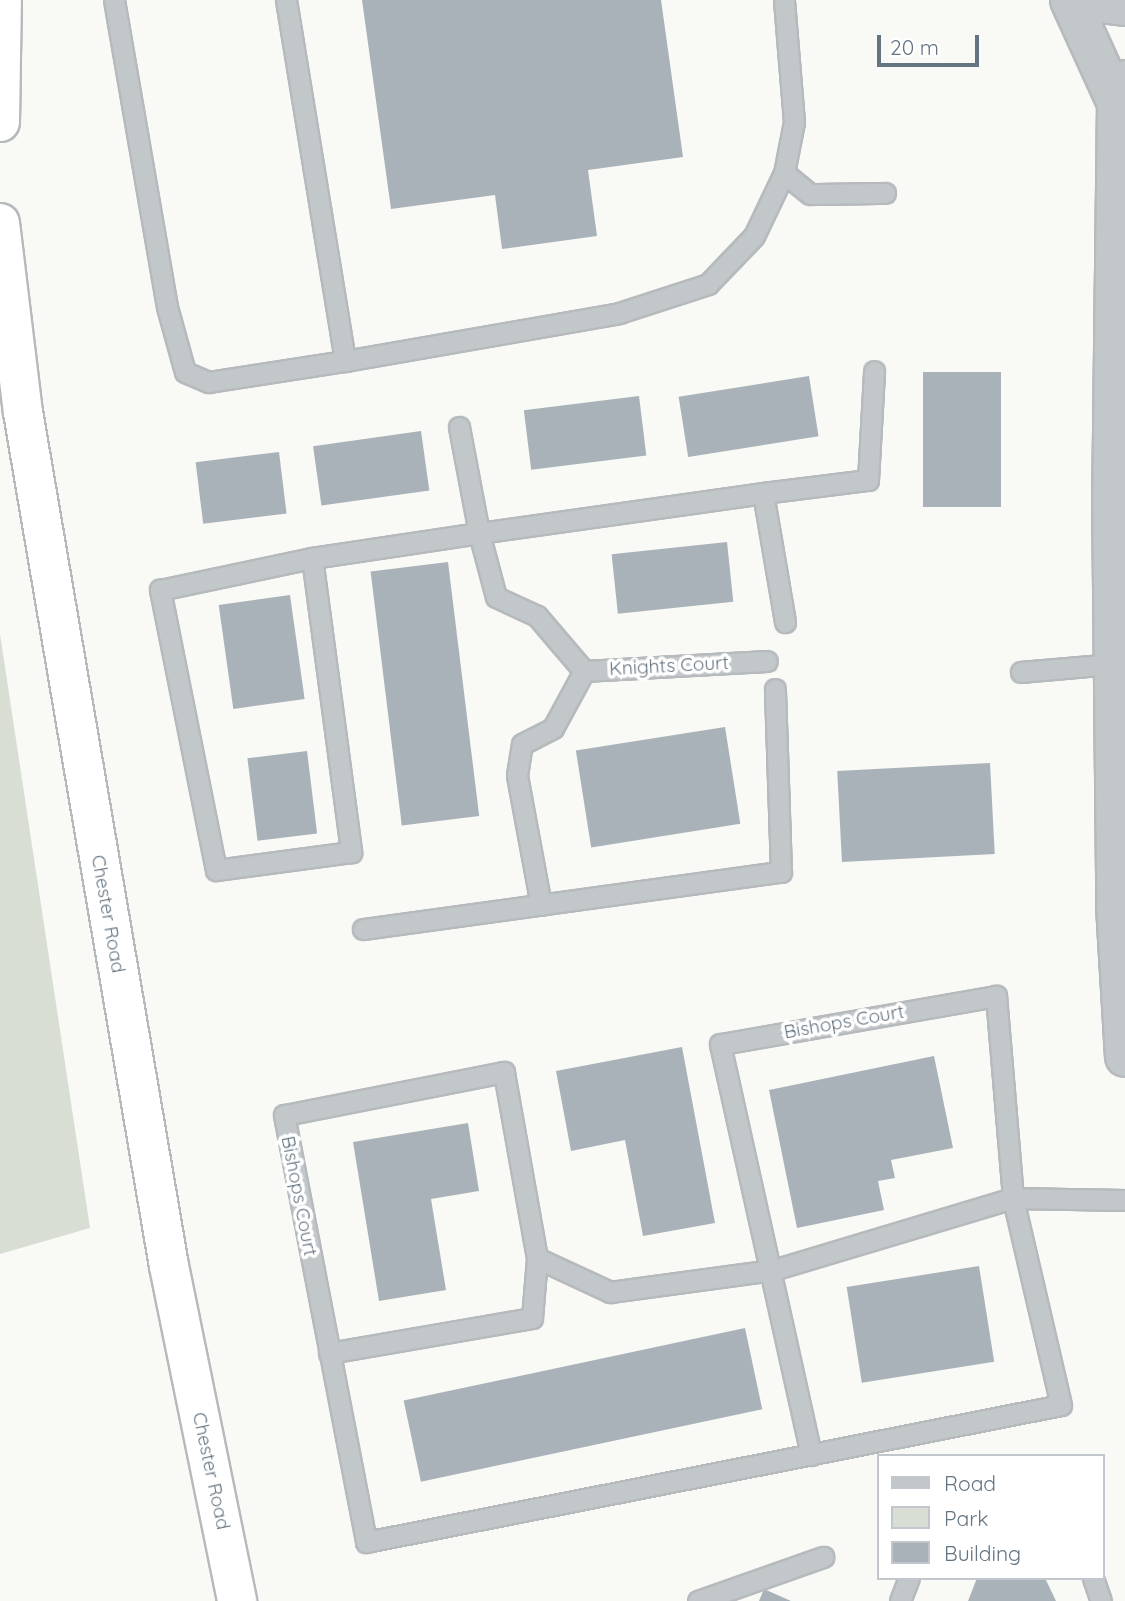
<!DOCTYPE html>
<style>
body{margin:0}
#map{position:relative;width:1125px;height:1601px;overflow:hidden;background:#f9f9f6;font-family:Quicksand,sans-serif}
div>[style]{position:absolute}
[style*='--x']{left:calc(var(--x)*1px);top:calc(var(--y)*1px);width:calc(var(--w)*1px);rotate:calc(var(--a)*1deg)}
.green>*{inset:0;background:#d9ded5}
.building>*{inset:0;background:#a9b2b8;transform-origin:0 0}
.roads{filter:drop-shadow(2px 0 #b6babd) drop-shadow(-2px 0 #b6babd) drop-shadow(0 2px #b6babd) drop-shadow(0 -2px #b6babd)}
.service>*{height:19px;margin:-9.5px;padding:0 9.5px;transform-origin:9.5px;border-radius:9.5px;background:#c2c7ca}
.tertiary>*{height:38px;margin:-19px;padding:0 19px;transform-origin:19px;border-radius:19px;background:#c2c7ca}
.trunk>*{height:38px;margin:-19px;padding:0 19px;transform-origin:19px;border-radius:19px;background:#fff}
span{translate:-50% -50%;white-space:nowrap;text-align:center;line-height:1.15;-webkit-text-stroke:7px #fff;paint-order:stroke}
.street-label{font-size:19px;color:#647481}
.legend{position:absolute;left:877px;top:1454px;width:228px;height:126px;box-sizing:border-box;background:#fff;border:2px solid #c1c7cd;margin:0;padding:9px 12px;list-style:none;font-size:21px;color:#647481}
.legend li{display:flex;align-items:center;gap:14px;height:35px}
.legend b{width:35px;border:2px solid #c1c7cd}
.scale{position:absolute;left:877px;top:35px;width:102px;height:32px;box-sizing:border-box;border:4px solid #647481;border-top:0;padding-left:9px;font-size:21px;line-height:24px;white-space:nowrap;color:#647481;-webkit-text-stroke:5px #fff;paint-order:stroke}
</style>
<div id="map">
<div class="green">
<i style="clip-path:polygon(0 634px,90px 1228px,0 1254px)"></i>
</div>
<div class="building">
<i style="clip-path:polygon(362px 0,661px 0,683px 157px,588px 170px,597px 236px,502px 249px,495px 195px,391px 209px)"></i>
<i style="left:1001px;top:372px;width:135px;height:78px;rotate:90deg"></i>
<i style="left:809px;top:376px;width:61px;height:132px;rotate:81deg"></i>
<i style="left:639px;top:396px;width:60px;height:116px;rotate:83deg"></i>
<i style="left:421px;top:431px;width:60px;height:109px;rotate:82deg"></i>
<i style="left:279px;top:452px;width:62px;height:84px;rotate:83deg"></i>
<i style="left:727px;top:542px;width:60px;height:116px;rotate:84deg"></i>
<i style="left:448px;top:562px;width:256px;height:78px;rotate:83deg"></i>
<i style="left:290px;top:595px;width:105px;height:72px;rotate:82deg"></i>
<i style="left:725px;top:727px;width:98px;height:151px;rotate:81deg"></i>
<i style="left:307px;top:751px;width:83px;height:60px;rotate:83deg"></i>
<i style="left:990px;top:763px;width:91px;height:153px;rotate:87deg"></i>
<i style="clip-path:polygon(682px 1047px,715px 1223px,643px 1236px,625px 1140px,571px 1151px,556px 1071px)"></i>
<i style="clip-path:polygon(934px 1056px,953px 1148px,891px 1160px,895px 1178px,878px 1181px,884px 1210px,797px 1228px,769px 1090px)"></i>
<i style="clip-path:polygon(468px 1123px,479px 1191px,431px 1199px,446px 1290px,379px 1301px,353px 1142px)"></i>
<i style="left:979px;top:1266px;width:97px;height:134px;rotate:81deg"></i>
<i style="left:745px;top:1328px;width:83px;height:349px;rotate:78deg"></i>
<i style="clip-path:polygon(977px 1578px,1045px 1578px,1056px 1601px,968px 1601px)"></i>
<i style="clip-path:polygon(764px 1589px,791px 1601px,759px 1601px)"></i>
</div>
<div class="roads">
<div class="service">
<i style="--x:114;--y:0;--w:312;--a:80.2"></i>
<i style="--x:167;--y:307;--w:67;--a:74.5"></i>
<i style="--x:185;--y:372;--w:26;--a:23"></i>
<i style="--x:209;--y:382;--w:138;--a:-8.8"></i>
<i style="--x:286;--y:0;--w:366;--a:80.7"></i>
<i style="--x:345;--y:361;--w:278;--a:-9.9"></i>
<i style="--x:619;--y:313;--w:94;--a:-18"></i>
<i style="--x:708;--y:284;--w:66;--a:-46.2"></i>
<i style="--x:754;--y:236;--w:70;--a:-64.5"></i>
<i style="--x:784;--y:173;--w:52;--a:-78.9"></i>
<i style="--x:794;--y:122;--w:122;--a:-94.7"></i>
<i style="--x:784;--y:173;--w:33;--a:39"></i>
<i style="--x:810;--y:194;--w:75;--a:-0.8"></i>
<i style="--x:459;--y:427;--w:108;--a:79.3"></i>
<i style="--x:479;--y:533;--w:287;--a:-8"></i>
<i style="--x:763;--y:493;--w:131;--a:80.3"></i>
<i style="--x:763;--y:493;--w:106;--a:-7.1"></i>
<i style="--x:868;--y:480;--w:109;--a:-86.8"></i>
<i style="--x:312;--y:558;--w:297;--a:82.4"></i>
<i style="--x:351;--y:852;--w:136;--a:172.4"></i>
<i style="--x:216;--y:870;--w:286;--a:-101.3"></i>
<i style="--x:160;--y:590;--w:155;--a:-11.9"></i>
<i style="--x:312;--y:558;--w:169;--a:-8.5"></i>
<i style="--x:479;--y:533;--w:66;--a:75.1"></i>
<i style="--x:496;--y:597;--w:45;--a:24.9"></i>
<i style="--x:537;--y:616;--w:72;--a:49.5"></i>
<i style="--x:1021;--y:672;--w:92;--a:-5"></i>
<i style="--x:541;--y:905;--w:132;--a:-100.5"></i>
<i style="--x:517;--y:775;--w:31;--a:-81"></i>
<i style="--x:522;--y:744;--w:35;--a:-27"></i>
<i style="--x:553;--y:728;--w:65;--a:-61.5"></i>
<i style="--x:584;--y:671;--w:183;--a:-3.1"></i>
<i style="--x:363;--y:929;--w:422;--a:-7.8"></i>
<i style="--x:781;--y:872;--w:183;--a:-91.9"></i>
<i style="--x:537;--y:1258;--w:189;--a:-100.1"></i>
<i style="--x:504;--y:1072;--w:224;--a:168.9"></i>
<i style="--x:284;--y:1115;--w:435;--a:79.1"></i>
<i style="--x:366;--y:1542;--w:708;--a:-11.15"></i>
<i style="--x:1061;--y:1405;--w:212;--a:-103.1"></i>
<i style="--x:1013;--y:1198;--w:203;--a:-94.8"></i>
<i style="--x:996;--y:996;--w:280;--a:170.1"></i>
<i style="--x:720;--y:1044;--w:421;--a:77.5"></i>
<i style="--x:329;--y:1353;--w:206;--a:-9.8"></i>
<i style="--x:532;--y:1318;--w:60;--a:-85.2"></i>
<i style="--x:537;--y:1258;--w:81;--a:25"></i>
<i style="--x:610;--y:1292;--w:164;--a:-7.7"></i>
<i style="--x:773;--y:1270;--w:251;--a:-16.7"></i>
<i style="--x:1013;--y:1198;--w:112;--a:1"></i>
<i style="--x:1093;--y:1578;--w:24;--a:71"></i>
<i style="--x:698;--y:1601;--w:133;--a:-19.4"></i>
<i style="--x:900;--y:1601;--w:25;--a:-69"></i>
</div>
<div class="tertiary">
<i style="--x:1070;--y:0;--w:113;--a:65.5"></i>
<i style="--x:1074;--y:0;--w:51;--a:6.7"></i>
<i style="--x:1125;--y:80;--w:24;--a:109"></i>
<i style="--x:1117;--y:103;--w:390;--a:90.7"></i>
<i style="--x:1112;--y:493;--w:413;--a:89.4"></i>
<i style="--x:1116;--y:906;--w:151;--a:86.6"></i>
</div>
<div class="trunk">
<i style="--x:0;--y:122;--w:122;--a:-89.1"></i>
<i style="--x:0;--y:223;--w:190;--a:83.1"></i>
<i style="--x:23;--y:412;--w:866;--a:80.3"></i>
<i style="--x:169;--y:1266;--w:342;--a:78.5"></i>
</div>
</div>
<div class="street-label">
<span style="left:669px;top:666px;rotate:-3deg">Knights Court</span>
<span style="left:108px;top:914px;rotate:80deg">Chester Road</span>
<span style="left:844px;top:1022px;rotate:-10deg">Bishops Court</span>
<span style="left:299px;top:1196px;rotate:79deg">Bishops Court</span>
<span style="left:211px;top:1471px;rotate:78deg">Chester Road</span>
</div>
<ul class="legend">
<li><b style="height:9px;background:#c2c7ca"></b>Road</li>
<li><b style="height:19px;background:#d9ded5"></b>Park</li>
<li><b style="height:19px;background:#a9b2b8"></b>Building</li>
</ul>
<div class="scale">20 m</div>
</div>
